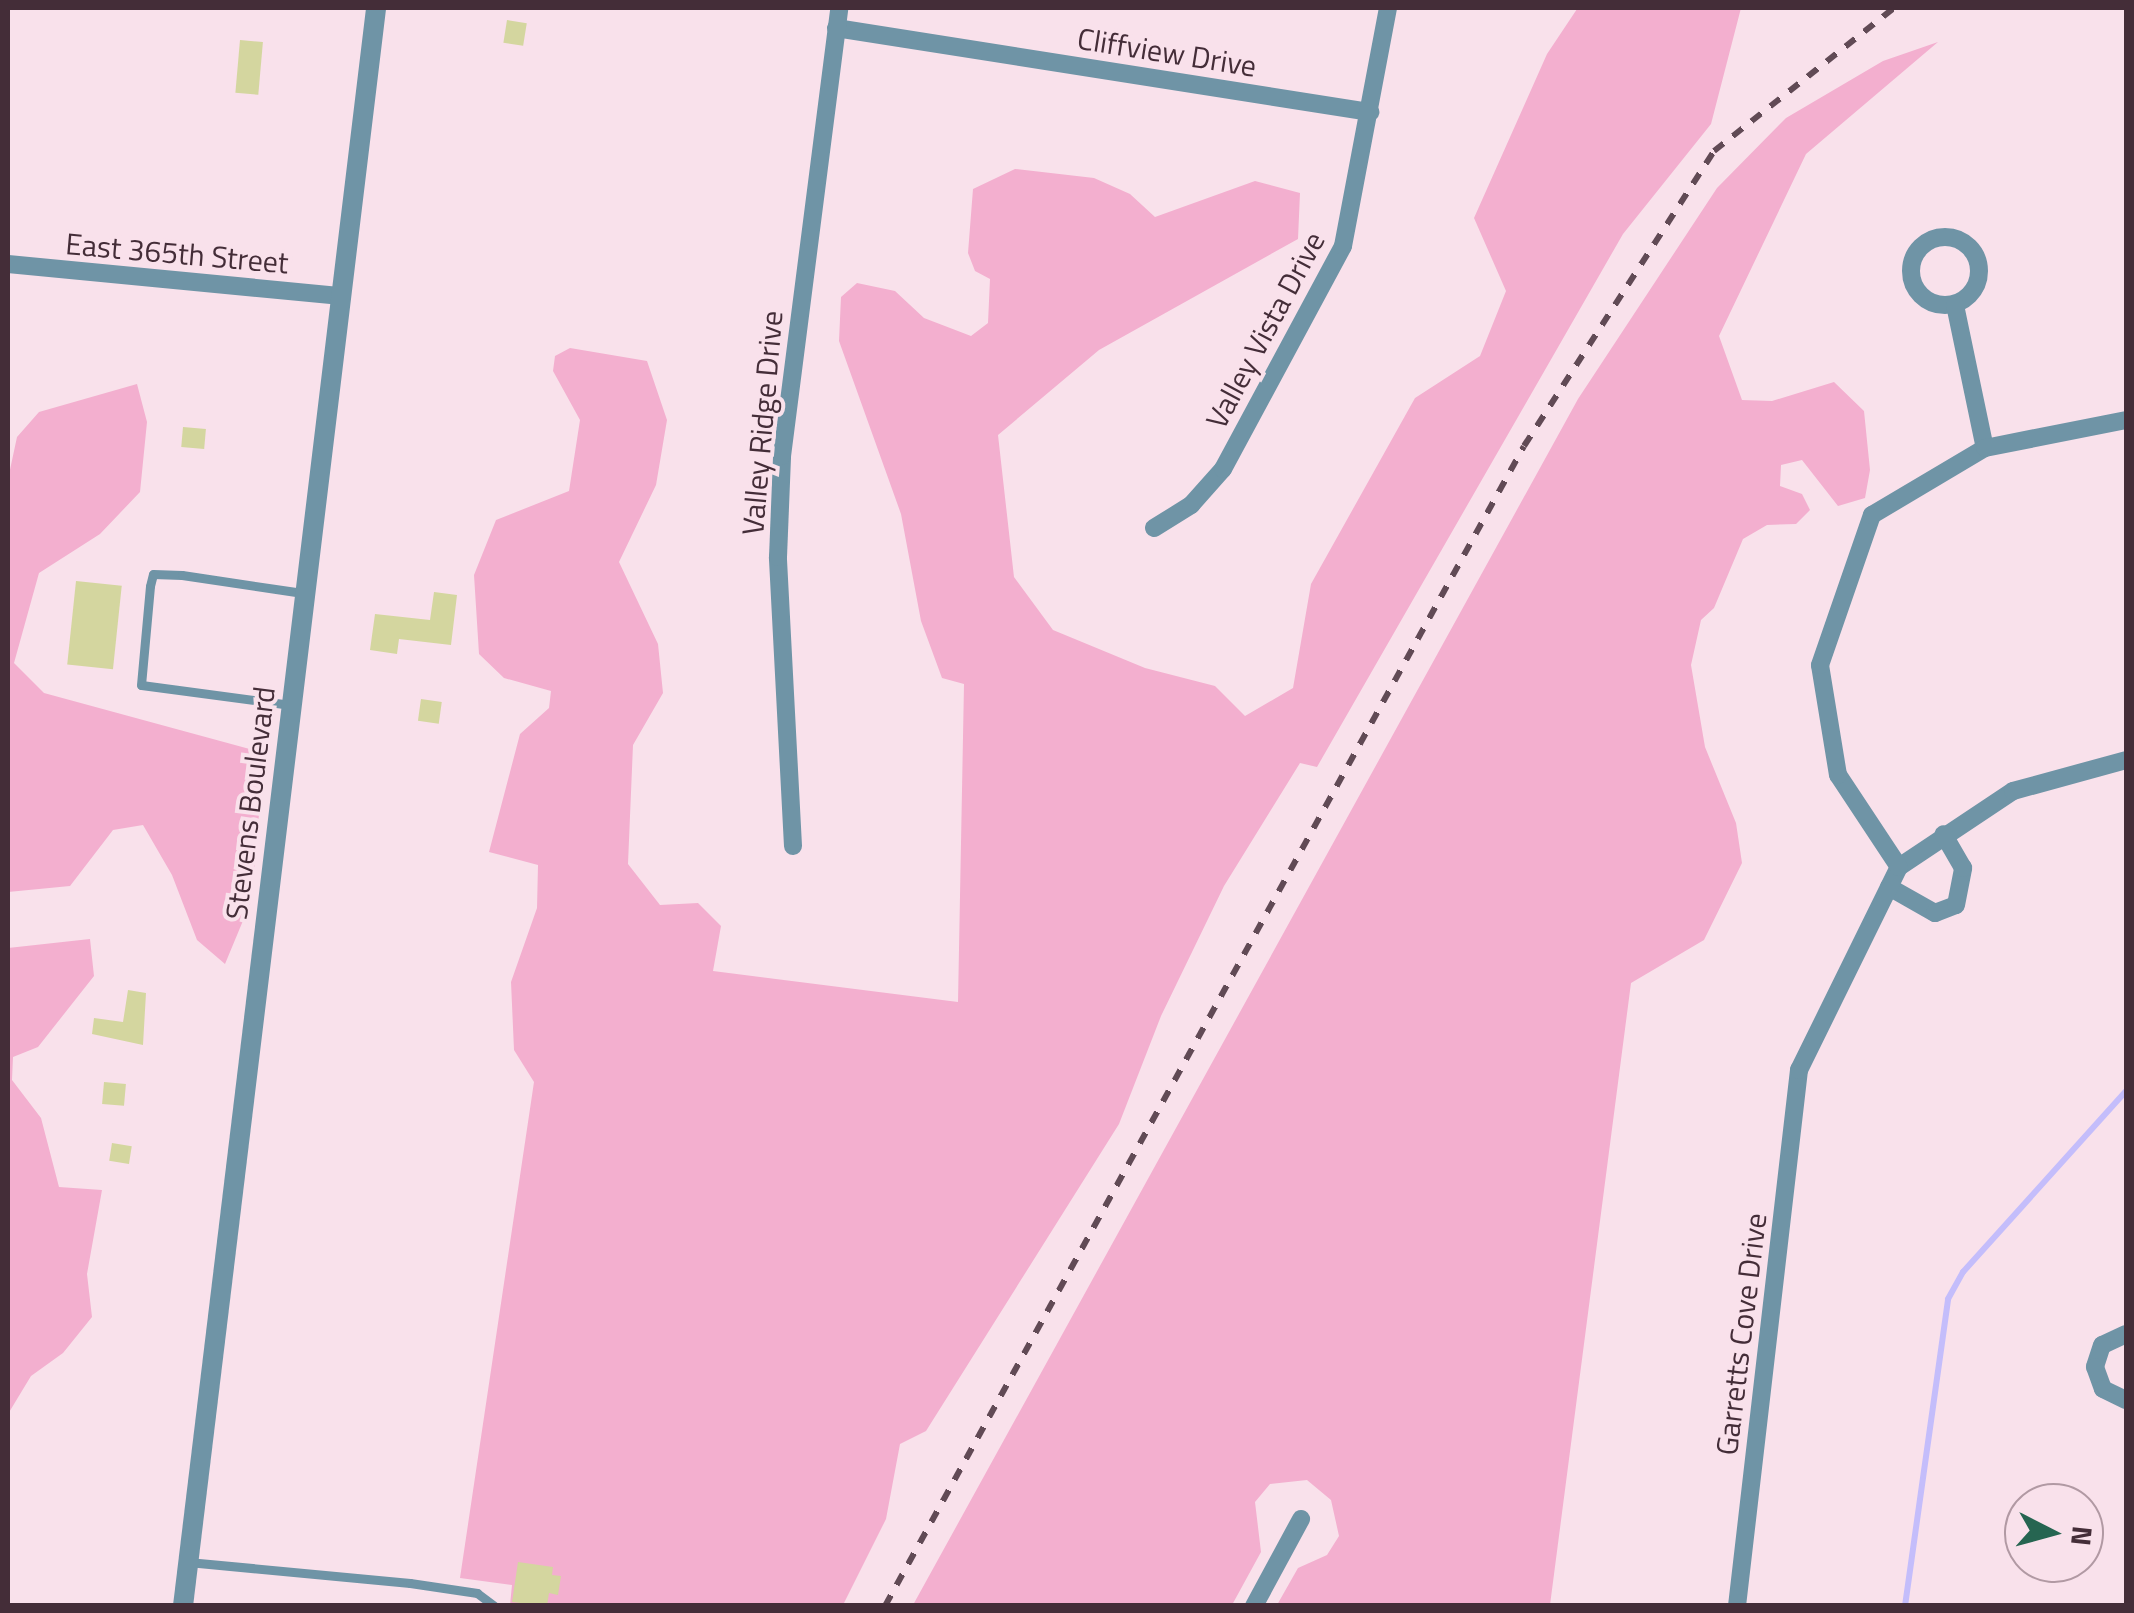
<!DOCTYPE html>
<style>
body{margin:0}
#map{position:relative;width:2134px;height:1613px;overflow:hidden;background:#f9e1eb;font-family:"Titillium Web",sans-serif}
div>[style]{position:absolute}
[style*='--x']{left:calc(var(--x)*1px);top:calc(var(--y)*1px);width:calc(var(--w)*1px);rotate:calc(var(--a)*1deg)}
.green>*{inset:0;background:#f3afcf}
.stream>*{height:6px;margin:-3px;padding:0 3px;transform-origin:3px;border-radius:3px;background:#c4bdfb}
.building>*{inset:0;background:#d4d69f;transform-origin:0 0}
.service>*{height:9px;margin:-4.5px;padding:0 4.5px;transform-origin:4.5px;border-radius:4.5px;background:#6f94a6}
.minor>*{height:18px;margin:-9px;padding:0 9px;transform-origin:9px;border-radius:9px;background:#6f94a6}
.minor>.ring{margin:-9px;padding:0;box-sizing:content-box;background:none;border:18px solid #6f94a6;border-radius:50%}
.tertiary>*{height:20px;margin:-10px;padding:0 10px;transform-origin:10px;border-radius:10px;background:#6f94a6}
.rail>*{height:6px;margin-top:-3px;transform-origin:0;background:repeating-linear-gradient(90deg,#614a55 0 12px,transparent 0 24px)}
span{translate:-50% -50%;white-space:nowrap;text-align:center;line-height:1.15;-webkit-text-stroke:8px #f9e1eb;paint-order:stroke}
.street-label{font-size:30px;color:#442d38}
.frame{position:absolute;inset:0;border:10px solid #442d38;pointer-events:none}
.north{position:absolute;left:2004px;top:1483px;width:100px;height:100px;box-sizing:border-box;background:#f9e1eb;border:2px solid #b199a3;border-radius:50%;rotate:96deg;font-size:28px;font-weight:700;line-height:40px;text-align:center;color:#442d38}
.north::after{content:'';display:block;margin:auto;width:35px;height:45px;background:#266551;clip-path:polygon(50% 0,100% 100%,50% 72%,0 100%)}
</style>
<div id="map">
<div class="green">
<i style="clip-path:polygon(1741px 8px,1711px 124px,1623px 234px,1317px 767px,1300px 763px,1224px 886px,1161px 1016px,1119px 1124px,926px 1431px,900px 1444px,886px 1519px,843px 1605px,510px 1605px,512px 1585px,460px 1578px,534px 1082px,514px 1050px,511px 982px,537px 908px,538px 865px,489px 852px,520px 734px,549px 708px,551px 691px,504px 678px,479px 654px,474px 575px,496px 520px,569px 491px,580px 420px,553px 371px,555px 356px,570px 348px,647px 361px,667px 420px,656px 485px,619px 562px,658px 644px,663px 693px,633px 745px,628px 864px,660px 905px,698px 903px,721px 926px,713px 971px,958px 1002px,964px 684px,942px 678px,921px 621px,901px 514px,839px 341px,841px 297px,857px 283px,895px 291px,924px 318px,971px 336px,988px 323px,990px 279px,975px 271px,968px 253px,973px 189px,1015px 169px,1094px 178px,1130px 194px,1155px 217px,1255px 181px,1300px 193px,1298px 239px,1099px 350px,998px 435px,1014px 577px,1053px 630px,1145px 668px,1215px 686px,1245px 716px,1293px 688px,1311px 584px,1415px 398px,1480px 356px,1506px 291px,1474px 218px,1547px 54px,1577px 9px)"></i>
<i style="clip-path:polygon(1938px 42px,1806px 154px,1719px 336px,1742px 400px,1772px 401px,1834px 382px,1864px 411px,1870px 470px,1865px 498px,1838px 506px,1802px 460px,1781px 465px,1780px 486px,1802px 494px,1810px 510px,1796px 524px,1767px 525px,1743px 539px,1714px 608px,1701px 620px,1691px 665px,1705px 747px,1736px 823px,1742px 863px,1704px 940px,1631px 983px,1550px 1605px,1277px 1605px,1298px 1568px,1327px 1555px,1339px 1536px,1331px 1500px,1307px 1480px,1270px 1484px,1255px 1502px,1261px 1552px,1232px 1605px,913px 1605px,1578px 399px,1717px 188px,1786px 118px,1883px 61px)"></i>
<i style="clip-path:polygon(137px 384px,147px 422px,140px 492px,100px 534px,39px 573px,14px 663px,44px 693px,264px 753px,252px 899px,225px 964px,197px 940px,172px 875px,143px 825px,113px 830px,70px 886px,8px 892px,8px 479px,17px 437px,39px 412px)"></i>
<i style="clip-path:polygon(90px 939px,94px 976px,38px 1047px,13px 1057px,12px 1080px,41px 1118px,59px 1187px,102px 1190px,87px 1274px,92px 1317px,63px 1353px,31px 1376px,8px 1414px,8px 948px)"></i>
</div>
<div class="stream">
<i style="--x:1905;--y:1606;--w:310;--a:-82"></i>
<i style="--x:1948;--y:1299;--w:31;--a:-61"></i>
<i style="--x:1963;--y:1272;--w:244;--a:-48"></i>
</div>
<div class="building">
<i style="left:507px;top:20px;width:20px;height:23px;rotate:9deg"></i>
<i style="left:240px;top:40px;width:23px;height:53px;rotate:5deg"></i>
<i style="left:183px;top:427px;width:23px;height:20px;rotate:5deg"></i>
<i style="left:76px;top:581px;width:46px;height:84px;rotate:6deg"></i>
<i style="clip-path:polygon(434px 592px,457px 595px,451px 645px,399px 639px,397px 654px,370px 650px,375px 614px,430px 620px)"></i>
<i style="left:421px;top:699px;width:21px;height:22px;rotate:8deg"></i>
<i style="clip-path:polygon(128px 990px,146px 993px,143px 1045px,92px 1034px,94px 1018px,123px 1022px)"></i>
<i style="left:104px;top:1082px;width:22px;height:22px;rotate:5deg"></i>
<i style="left:112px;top:1143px;width:20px;height:18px;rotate:9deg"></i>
<i style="clip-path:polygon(518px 1562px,553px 1567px,552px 1575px,561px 1576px,558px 1595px,549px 1593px,547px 1606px,512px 1602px)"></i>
</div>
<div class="service">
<i style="--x:291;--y:705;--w:151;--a:-172.4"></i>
<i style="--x:141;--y:685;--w:99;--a:-84.8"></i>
<i style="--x:150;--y:586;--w:12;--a:-76"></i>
<i style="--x:153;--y:574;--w:29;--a:2"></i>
<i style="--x:182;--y:575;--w:122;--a:8.5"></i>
<i style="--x:188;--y:1562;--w:223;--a:5.4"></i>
<i style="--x:410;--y:1583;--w:68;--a:8.5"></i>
<i style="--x:477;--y:1593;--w:21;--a:37"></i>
</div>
<div class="minor">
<i style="--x:836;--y:28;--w:541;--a:8.94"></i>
<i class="ring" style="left:1911px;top:237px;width:50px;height:50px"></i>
<i style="--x:8;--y:264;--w:335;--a:5.5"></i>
<i style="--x:1955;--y:305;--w:146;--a:78.2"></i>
<i style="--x:1154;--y:528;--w:44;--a:-31.9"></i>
<i style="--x:1191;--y:505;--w:48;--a:-48.4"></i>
<i style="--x:1223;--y:469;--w:253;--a:-61.7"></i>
<i style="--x:1343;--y:246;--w:242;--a:-79.3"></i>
<i style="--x:793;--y:846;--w:289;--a:-93"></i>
<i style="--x:778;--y:557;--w:101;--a:-87.7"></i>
<i style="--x:782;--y:456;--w:452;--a:-82.7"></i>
<i style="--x:1899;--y:867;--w:137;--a:-33.7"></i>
<i style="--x:2013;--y:791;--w:117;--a:-15.3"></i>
<i style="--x:1889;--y:887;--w:53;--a:29.5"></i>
<i style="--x:1935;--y:913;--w:22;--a:-21"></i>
<i style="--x:1956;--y:905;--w:38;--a:-79"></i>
<i style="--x:1963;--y:868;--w:39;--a:-120"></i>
<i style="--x:2126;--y:1334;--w:26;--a:155"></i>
<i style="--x:2102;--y:1345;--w:23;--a:108"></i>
<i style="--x:2095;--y:1367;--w:23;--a:70"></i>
<i style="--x:2103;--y:1389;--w:25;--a:26"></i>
<i style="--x:1254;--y:1606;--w:99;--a:-61.6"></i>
<i style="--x:1737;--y:1606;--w:540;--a:-83.4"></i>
<i style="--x:1799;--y:1070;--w:226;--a:-63.8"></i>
<i style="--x:1899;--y:867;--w:110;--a:-123.5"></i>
<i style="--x:1838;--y:775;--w:111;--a:-99.3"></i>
<i style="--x:1820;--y:665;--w:159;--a:-70.9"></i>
<i style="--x:1872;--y:515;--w:131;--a:-30.7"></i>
<i style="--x:1985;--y:448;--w:144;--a:-11.2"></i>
</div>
<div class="tertiary">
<i style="--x:183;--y:1606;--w:1610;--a:-83.11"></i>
</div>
<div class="rail">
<i style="--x:885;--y:1606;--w:1324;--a:-61.15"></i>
<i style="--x:1524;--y:446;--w:351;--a:-57.2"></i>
<i style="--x:1714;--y:151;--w:230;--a:-38.5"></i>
</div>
<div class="street-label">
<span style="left:1167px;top:52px;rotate:9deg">Cliffview Drive</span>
<span style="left:177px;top:253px;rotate:5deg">East 365th Street</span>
<span style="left:1265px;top:330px;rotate:-62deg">Valley Vista Drive</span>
<span style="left:762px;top:423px;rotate:-85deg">Valley Ridge Drive</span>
<span style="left:250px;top:803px;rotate:-83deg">Stevens Boulevard</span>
<span style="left:1741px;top:1334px;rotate:-83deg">Garretts Cove Drive</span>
</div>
<div class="frame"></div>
<div class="north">N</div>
</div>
